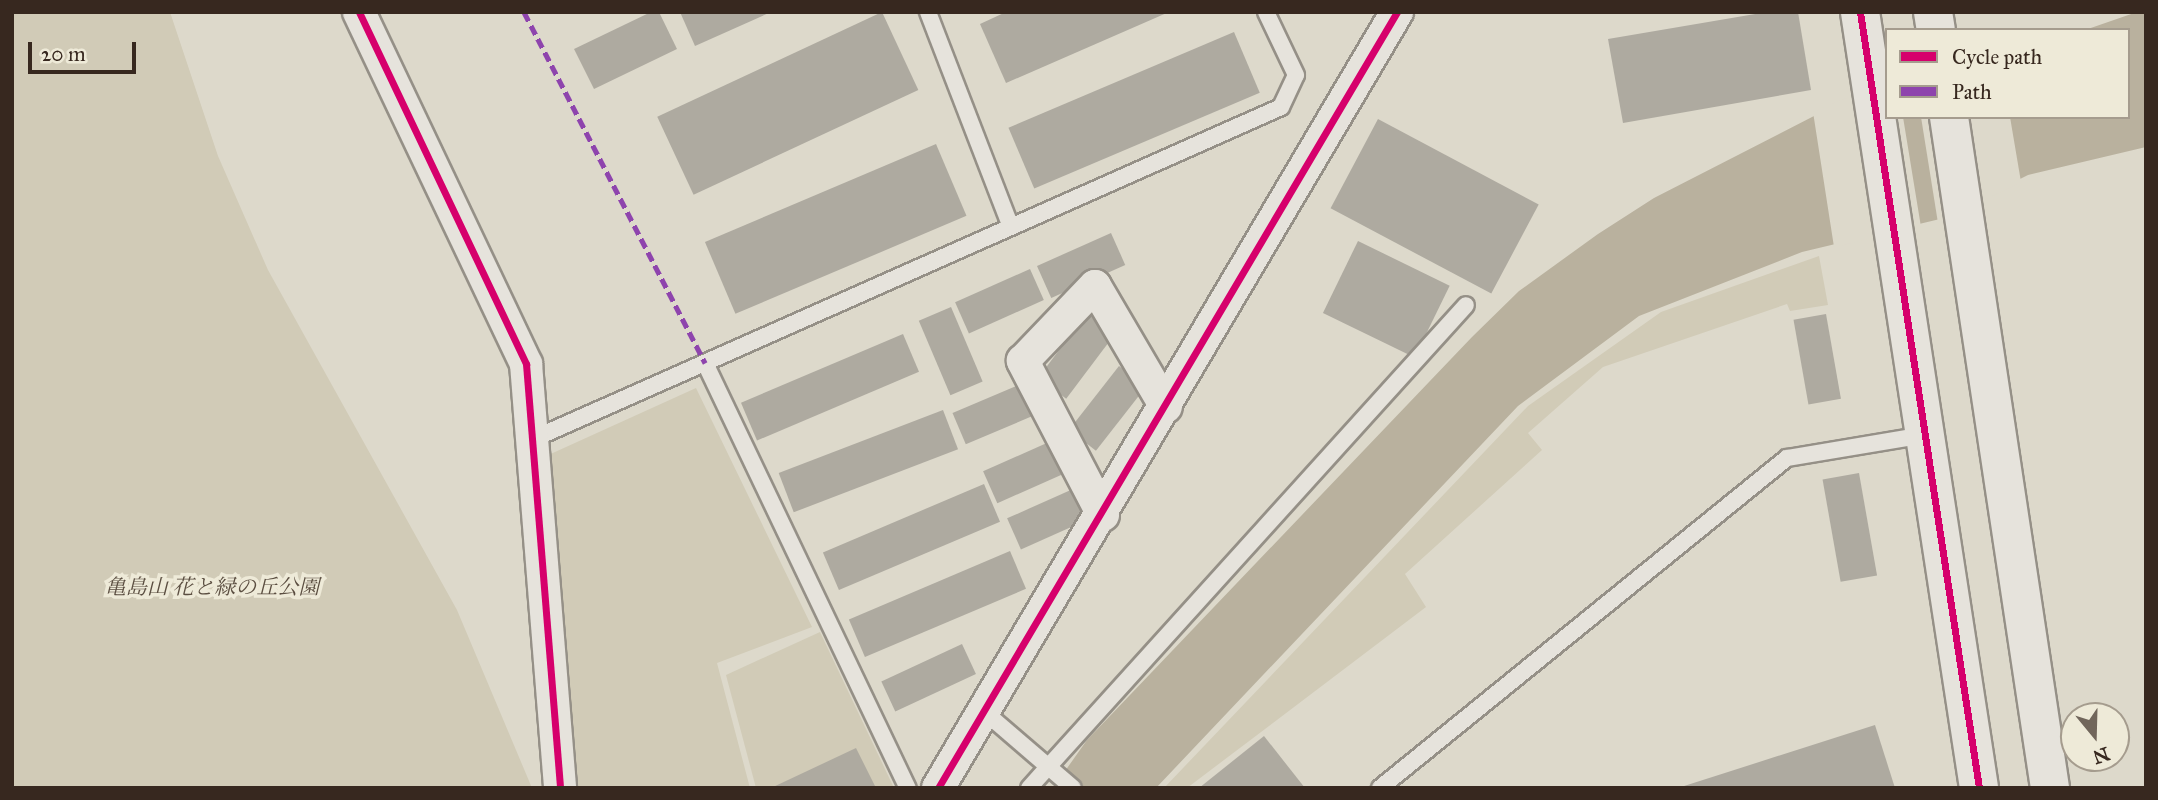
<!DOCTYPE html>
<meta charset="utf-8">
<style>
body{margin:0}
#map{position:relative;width:2158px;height:800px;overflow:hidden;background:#ddd9cb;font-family:"IM FELL Great Primer","Noto Serif JP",serif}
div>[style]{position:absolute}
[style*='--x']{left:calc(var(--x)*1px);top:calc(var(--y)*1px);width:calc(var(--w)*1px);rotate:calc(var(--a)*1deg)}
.green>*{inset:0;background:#d1cbb7}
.water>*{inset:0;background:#b9b19e}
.pier>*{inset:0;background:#ddd9cb}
.building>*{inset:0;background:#aeaaa0;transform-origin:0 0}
.roads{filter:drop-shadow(2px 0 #959087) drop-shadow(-2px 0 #959087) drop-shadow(0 2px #959087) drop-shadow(0 -2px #959087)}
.service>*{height:16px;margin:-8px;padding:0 8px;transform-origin:8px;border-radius:8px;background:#e6e3dc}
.minor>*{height:32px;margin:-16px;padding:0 16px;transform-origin:16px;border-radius:16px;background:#e6e3dc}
.tertiary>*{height:38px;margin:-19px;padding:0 19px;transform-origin:19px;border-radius:19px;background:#e6e3dc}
.quiet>*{height:5px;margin-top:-2.5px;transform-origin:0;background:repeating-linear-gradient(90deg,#8e44ad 0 10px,transparent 0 15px)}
.cycleway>*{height:7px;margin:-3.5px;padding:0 3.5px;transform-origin:3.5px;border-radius:3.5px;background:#d6006c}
span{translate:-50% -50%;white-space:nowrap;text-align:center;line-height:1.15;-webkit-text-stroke:7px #eeead8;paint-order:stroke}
.park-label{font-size:21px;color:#5b4e41;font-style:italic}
.frame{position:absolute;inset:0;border:14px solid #37281f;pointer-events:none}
.legend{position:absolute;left:1885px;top:28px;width:245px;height:91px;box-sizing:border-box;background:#eeead8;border:2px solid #a59c8e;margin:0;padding:9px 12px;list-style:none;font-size:21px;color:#37281f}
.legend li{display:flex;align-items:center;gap:14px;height:35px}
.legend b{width:35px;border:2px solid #a59c8e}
.north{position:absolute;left:2060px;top:702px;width:70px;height:70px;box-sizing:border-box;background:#eeead8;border:2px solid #a59c8e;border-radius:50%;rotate:161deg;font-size:19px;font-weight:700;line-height:28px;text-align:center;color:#37281f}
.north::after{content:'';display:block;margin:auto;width:24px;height:32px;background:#71665b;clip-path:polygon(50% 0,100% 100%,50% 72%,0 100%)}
.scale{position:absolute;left:28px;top:42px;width:108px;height:32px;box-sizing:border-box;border:4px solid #37281f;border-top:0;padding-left:9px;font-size:21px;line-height:24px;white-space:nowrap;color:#37281f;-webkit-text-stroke:5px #eeead8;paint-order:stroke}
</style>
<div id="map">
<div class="green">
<i style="clip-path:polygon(12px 12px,170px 12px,218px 156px,268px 270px,457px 610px,532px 788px,12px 788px)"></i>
<i style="clip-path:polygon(1819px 256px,1828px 305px,1790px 311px,1787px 304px,1603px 367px,1528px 433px,1542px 450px,1405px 574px,1426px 607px,1187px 788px,1164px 788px,1528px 406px,1661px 312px)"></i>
<i style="clip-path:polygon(696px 388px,812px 627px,717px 663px,750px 788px,578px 788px,544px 457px)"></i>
<i style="clip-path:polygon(820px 632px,894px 788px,756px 788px,726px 675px)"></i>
</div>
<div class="water">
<i style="clip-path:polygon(2137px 12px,2146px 12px,2146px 147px,2028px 175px,1940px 219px,1802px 252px,1639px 316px,1518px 406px,1156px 788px,1053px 788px,1087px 740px,1472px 337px,1519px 291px,1598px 234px,1654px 198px,1814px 116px,2128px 117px,2128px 30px,2085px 30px)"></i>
</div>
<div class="pier">
<i style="clip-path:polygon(1887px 81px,1887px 117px,1903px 117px,1921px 227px,1834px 247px,1813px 112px)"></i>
<i style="clip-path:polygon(1921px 117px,2010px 117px,2021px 182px,1938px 223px)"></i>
</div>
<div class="building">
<i style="clip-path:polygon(651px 12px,659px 12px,677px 49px,594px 89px,574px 49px)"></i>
<i style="clip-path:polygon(680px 12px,771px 12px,695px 46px)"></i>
<i style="left:882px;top:12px;width:86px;height:248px;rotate:65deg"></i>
<i style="clip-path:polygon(1006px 12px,1169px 12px,1006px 83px,980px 24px)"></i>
<i style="clip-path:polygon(1767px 12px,1798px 12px,1811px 90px,1623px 123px,1608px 39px)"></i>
<i style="left:1234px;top:32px;width:66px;height:245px;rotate:67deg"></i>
<i style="left:1378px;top:119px;width:182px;height:101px;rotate:28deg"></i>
<i style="left:936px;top:144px;width:78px;height:251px;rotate:67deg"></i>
<i style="left:1111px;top:233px;width:35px;height:81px;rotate:66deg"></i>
<i style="left:1358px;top:241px;width:102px;height:80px;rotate:26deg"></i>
<i style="left:1030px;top:269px;width:34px;height:82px;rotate:66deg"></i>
<i style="left:951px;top:307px;width:81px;height:35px;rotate:67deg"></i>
<i style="left:1087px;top:313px;width:35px;height:81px;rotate:37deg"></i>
<i style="left:1826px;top:314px;width:86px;height:33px;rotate:80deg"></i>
<i style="left:903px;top:334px;width:41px;height:176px;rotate:67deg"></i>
<i style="left:1119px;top:366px;width:34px;height:81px;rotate:38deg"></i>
<i style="left:1028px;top:381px;width:34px;height:82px;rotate:67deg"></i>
<i style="left:943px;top:410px;width:42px;height:176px;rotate:69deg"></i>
<i style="left:1058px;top:438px;width:35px;height:82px;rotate:66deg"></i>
<i style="left:1859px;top:473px;width:104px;height:37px;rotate:80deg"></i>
<i style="left:984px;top:484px;width:41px;height:175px;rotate:67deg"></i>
<i style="left:1082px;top:485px;width:34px;height:82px;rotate:66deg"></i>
<i style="left:1010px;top:551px;width:41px;height:175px;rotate:67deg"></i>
<i style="left:962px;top:644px;width:33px;height:89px;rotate:65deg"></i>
<i style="clip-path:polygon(1875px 725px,1895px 788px,1681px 788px,1681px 787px)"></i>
<i style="clip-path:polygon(1264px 736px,1305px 788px,1199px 788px)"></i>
<i style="clip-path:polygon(856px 748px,876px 788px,771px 788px)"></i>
</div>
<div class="roads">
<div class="service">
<i style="--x:928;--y:12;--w:230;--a:68.9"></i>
<i style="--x:705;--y:363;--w:471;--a:64.5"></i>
<i style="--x:533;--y:439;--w:818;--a:-23.93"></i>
<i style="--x:1281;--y:107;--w:35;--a:-65"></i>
<i style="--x:1296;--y:75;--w:70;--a:-115.5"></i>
<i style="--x:987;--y:714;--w:113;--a:40.7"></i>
<i style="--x:1029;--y:788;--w:651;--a:-47.86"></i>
<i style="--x:1380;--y:788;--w:524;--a:-39.04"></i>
<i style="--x:1787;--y:458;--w:139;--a:-9.5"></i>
</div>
<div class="minor">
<i style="--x:359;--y:12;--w:390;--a:64.6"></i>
<i style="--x:526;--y:364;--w:425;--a:85.4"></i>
<i style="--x:1103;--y:515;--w:174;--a:-117.5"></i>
<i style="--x:1023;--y:361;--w:104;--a:-46.2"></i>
<i style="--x:1095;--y:286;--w:140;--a:59.6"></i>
<i style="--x:938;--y:788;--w:902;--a:-59.4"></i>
</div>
<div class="tertiary">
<i style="--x:1860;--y:12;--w:785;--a:81.28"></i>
<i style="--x:1933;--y:12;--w:18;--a:81"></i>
<i style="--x:1949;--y:117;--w:679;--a:81.44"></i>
</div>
</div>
<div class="quiet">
<i style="--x:524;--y:12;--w:395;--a:62.7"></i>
</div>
<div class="cycleway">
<i style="--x:359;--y:12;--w:390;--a:64.6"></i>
<i style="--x:526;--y:364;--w:425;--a:85.4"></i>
<i style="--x:1860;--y:12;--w:785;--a:81.28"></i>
<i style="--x:938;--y:788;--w:902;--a:-59.4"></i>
</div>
<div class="park-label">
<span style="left:212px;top:587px">亀島山 花と緑の丘公園</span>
</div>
<div class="frame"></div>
<ul class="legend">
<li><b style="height:9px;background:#d6006c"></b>Cycle path</li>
<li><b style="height:9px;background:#8e44ad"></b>Path</li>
</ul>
<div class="north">N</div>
<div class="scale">20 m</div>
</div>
